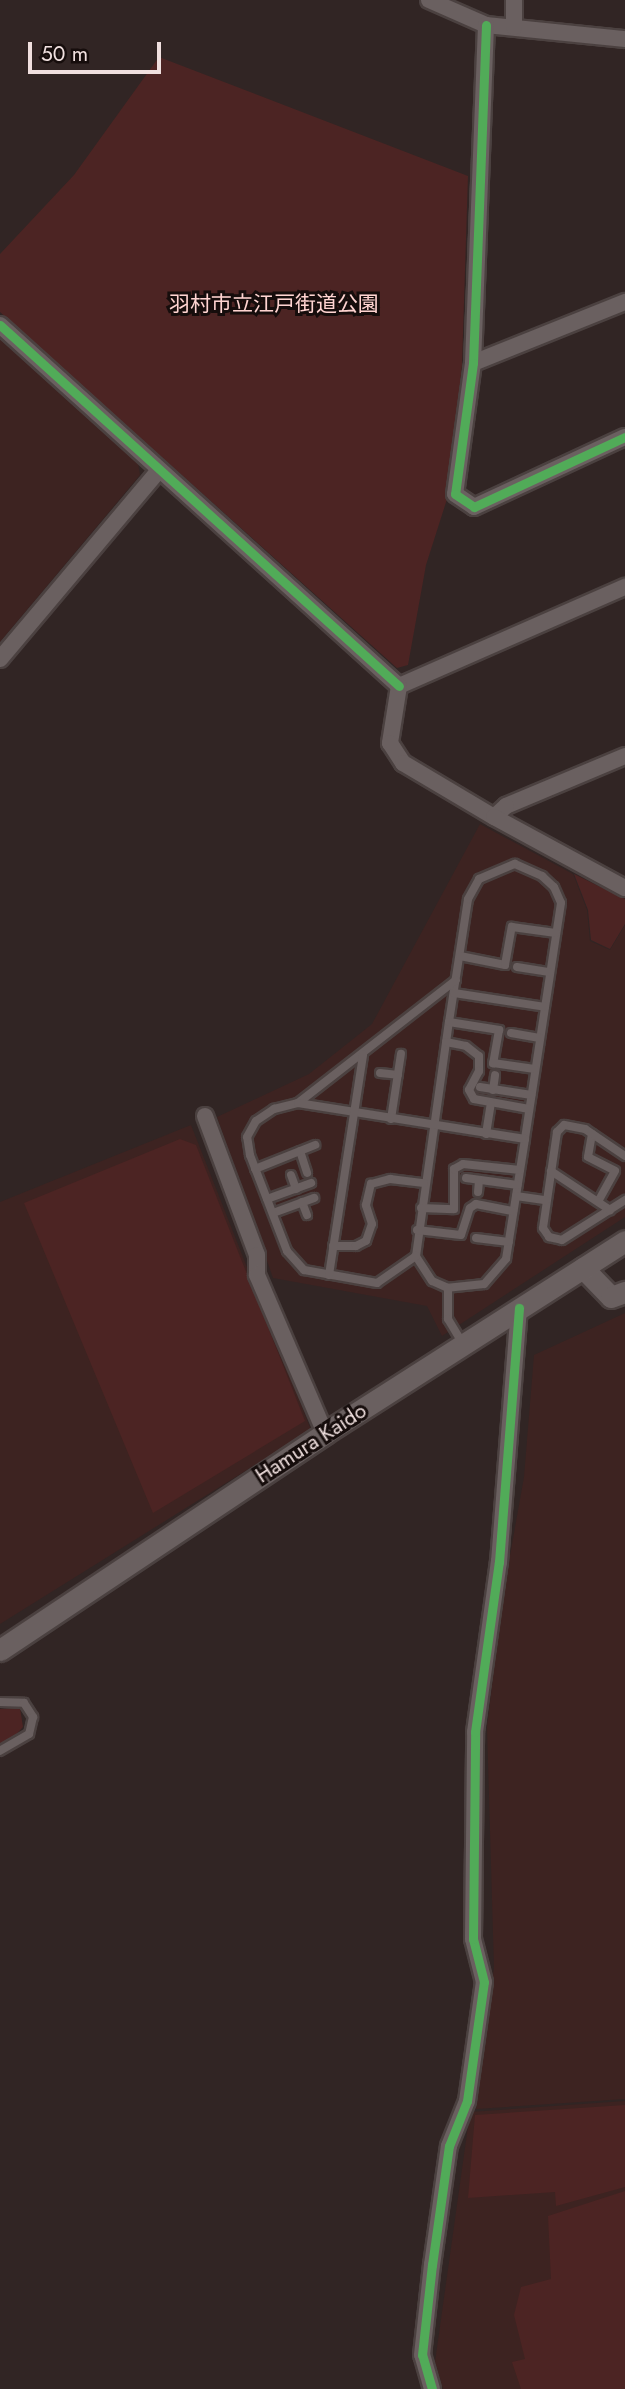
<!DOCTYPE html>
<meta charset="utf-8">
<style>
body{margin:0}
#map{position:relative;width:625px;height:2389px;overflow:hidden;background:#312524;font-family:Jost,"Noto Sans JP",sans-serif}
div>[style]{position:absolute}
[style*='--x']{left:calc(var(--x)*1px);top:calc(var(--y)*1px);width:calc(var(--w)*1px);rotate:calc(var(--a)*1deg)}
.built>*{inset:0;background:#3d2321}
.green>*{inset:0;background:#4c2423}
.roads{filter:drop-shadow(2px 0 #4b4140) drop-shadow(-2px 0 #4b4140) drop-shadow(0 2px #4b4140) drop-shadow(0 -2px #4b4140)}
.lane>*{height:8px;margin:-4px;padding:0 4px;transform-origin:4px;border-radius:4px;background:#6a6060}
.street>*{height:16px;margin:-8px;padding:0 8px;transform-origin:8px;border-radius:8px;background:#6a6060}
.secondary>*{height:21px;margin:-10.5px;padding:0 10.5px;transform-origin:10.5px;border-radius:10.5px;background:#6a6060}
.cycleway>*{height:9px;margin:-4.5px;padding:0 4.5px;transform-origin:4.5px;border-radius:4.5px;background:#51ab58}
span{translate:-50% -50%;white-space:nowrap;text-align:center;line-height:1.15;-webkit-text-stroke:6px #160d0c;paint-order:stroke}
.park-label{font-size:21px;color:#ffd4d1}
.street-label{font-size:21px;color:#f0e0df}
.scale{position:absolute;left:28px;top:42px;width:133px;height:32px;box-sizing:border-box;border:4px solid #f0e0df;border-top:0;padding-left:9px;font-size:21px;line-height:24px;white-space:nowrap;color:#f0e0df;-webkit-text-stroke:5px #160d0c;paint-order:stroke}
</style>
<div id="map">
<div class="built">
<i style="clip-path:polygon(0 338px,138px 463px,140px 475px,0 642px)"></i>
<i style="clip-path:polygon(480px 824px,573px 874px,587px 910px,590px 941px,610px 950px,625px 925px,625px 1217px,442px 1336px,427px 1306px,273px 1278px,217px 1117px,309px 1074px,372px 1024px)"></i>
<i style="clip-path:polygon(191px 1125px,311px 1430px,0 1624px,0 1202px)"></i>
<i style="clip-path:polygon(625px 1313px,625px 2099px,476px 2109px,494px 1968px,487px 1727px,503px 1595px,524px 1477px,534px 1355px)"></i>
<i style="clip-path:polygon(625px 2101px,625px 2389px,443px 2389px,435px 2362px,470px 2112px)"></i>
</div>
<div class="green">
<i style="clip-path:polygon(159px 57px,468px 176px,462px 365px,448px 496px,426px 565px,408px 665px,397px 668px,0 312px,0 254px,74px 175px)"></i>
<i style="clip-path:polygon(574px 874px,625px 899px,625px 924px,610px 949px,591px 940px,588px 910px)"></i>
<i style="clip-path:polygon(180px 1139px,196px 1145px,305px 1421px,153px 1513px,24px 1203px)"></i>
<i style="clip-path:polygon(20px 1708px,23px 1727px,10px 1741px,0 1743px,0 1709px)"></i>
<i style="clip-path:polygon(625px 2105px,625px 2187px,556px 2206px,555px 2192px,468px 2198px,475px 2115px)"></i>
<i style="clip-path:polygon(625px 2191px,625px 2389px,521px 2389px,512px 2362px,525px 2359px,514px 2315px,521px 2287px,551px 2279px,548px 2216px)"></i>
</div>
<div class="roads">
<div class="lane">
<i style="--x:515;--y:864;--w:30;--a:24"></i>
<i style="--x:542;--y:876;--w:16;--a:43"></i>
<i style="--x:554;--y:887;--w:17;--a:66"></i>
<i style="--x:561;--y:903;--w:239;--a:98.7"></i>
<i style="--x:525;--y:1139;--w:121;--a:99"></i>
<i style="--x:506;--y:1259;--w:33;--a:131"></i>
<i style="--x:484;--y:1284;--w:36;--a:174"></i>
<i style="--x:448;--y:1288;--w:17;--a:-156"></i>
<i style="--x:432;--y:1281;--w:30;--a:-123"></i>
<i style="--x:416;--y:1256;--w:236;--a:-82"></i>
<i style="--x:449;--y:1022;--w:124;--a:-81.2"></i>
<i style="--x:468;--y:899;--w:23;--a:-61"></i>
<i style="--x:479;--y:879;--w:39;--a:-23"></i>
<i style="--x:460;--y:956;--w:46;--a:11.3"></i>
<i style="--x:505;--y:965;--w:39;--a:-80"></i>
<i style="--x:512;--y:927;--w:44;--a:7.8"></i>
<i style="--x:517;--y:967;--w:33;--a:9"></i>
<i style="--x:454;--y:993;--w:92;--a:8.7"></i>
<i style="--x:449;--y:1022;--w:51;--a:9.1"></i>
<i style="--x:499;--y:1030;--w:34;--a:100"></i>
<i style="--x:493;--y:1063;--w:42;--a:8.1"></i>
<i style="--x:511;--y:1033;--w:29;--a:10"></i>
<i style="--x:446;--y:1042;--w:20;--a:11"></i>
<i style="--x:466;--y:1046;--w:16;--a:38"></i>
<i style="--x:479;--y:1056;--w:15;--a:90"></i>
<i style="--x:479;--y:1071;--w:21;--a:118"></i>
<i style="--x:469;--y:1090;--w:10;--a:61"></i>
<i style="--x:474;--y:1099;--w:56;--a:10.3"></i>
<i style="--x:380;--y:1073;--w:18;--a:6"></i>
<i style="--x:480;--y:1087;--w:52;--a:8.9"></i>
<i style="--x:493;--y:1090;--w:15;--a:-82"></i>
<i style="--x:298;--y:1103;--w:200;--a:-37.9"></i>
<i style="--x:391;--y:1119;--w:66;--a:-81.3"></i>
<i style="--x:486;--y:1134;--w:31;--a:-81"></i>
<i style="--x:592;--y:1134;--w:23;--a:100"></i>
<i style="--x:588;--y:1157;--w:30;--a:27"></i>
<i style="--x:615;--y:1171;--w:35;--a:119"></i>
<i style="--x:300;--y:1151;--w:23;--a:72"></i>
<i style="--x:625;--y:1156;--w:48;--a:-146"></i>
<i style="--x:585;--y:1129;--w:21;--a:-169"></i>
<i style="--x:564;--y:1125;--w:10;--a:135"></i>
<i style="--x:557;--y:1132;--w:97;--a:98.3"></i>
<i style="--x:543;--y:1228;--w:11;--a:56"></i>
<i style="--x:549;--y:1237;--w:13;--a:13"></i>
<i style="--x:562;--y:1240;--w:75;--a:-32.4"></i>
<i style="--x:255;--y:1169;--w:65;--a:-21.8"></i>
<i style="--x:551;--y:1171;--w:71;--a:33.5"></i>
<i style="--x:291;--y:1175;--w:15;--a:70"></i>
<i style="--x:466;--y:1178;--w:52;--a:7.7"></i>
<i style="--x:478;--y:1192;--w:12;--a:-85"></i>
<i style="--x:516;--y:1196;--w:30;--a:8"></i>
<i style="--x:267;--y:1199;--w:47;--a:-20"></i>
<i style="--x:302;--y:1202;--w:14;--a:69"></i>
<i style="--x:421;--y:1208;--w:33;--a:2"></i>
<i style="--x:454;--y:1209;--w:40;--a:-90"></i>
<i style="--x:454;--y:1169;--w:10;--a:-29"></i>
<i style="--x:463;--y:1164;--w:57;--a:6"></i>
<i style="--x:273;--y:1213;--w:44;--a:-20.1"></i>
<i style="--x:417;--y:1230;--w:44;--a:6.5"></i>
<i style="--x:461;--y:1235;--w:28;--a:-72"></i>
<i style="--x:470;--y:1208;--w:7;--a:-34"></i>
<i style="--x:476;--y:1204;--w:38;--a:11"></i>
<i style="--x:476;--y:1238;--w:33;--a:7"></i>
<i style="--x:333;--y:1246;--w:23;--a:0"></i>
<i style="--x:356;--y:1246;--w:11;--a:-27"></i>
<i style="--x:366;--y:1241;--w:18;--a:-71"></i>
<i style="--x:372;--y:1224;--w:20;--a:-108"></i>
<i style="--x:366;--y:1205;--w:22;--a:-77"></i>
<i style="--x:371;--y:1184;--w:20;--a:-15"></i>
<i style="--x:390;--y:1179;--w:34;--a:7"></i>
<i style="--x:416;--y:1256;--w:47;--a:145.3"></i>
<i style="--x:377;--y:1283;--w:74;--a:-169.9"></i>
<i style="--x:304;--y:1270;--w:25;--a:-132"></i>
<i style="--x:287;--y:1251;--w:103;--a:-111.1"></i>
<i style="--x:250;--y:1155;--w:18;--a:-99"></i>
<i style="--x:247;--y:1137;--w:18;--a:-61"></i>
<i style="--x:256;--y:1121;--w:22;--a:-34"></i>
<i style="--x:274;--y:1109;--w:25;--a:-14"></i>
<i style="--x:298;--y:1103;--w:230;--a:9"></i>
<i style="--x:329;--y:1275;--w:223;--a:-81.2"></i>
<i style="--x:448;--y:1288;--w:31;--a:90"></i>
<i style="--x:448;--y:1319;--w:29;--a:59"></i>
<i style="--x:0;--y:1702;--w:24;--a:2"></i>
<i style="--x:24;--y:1703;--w:17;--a:57"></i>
<i style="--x:33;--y:1717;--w:17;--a:103"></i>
<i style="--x:29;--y:1734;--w:34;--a:150"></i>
</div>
<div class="street">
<i style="--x:429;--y:0;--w:62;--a:23.7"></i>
<i style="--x:486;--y:25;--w:140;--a:5.8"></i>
<i style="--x:486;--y:25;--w:338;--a:92.2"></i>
<i style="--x:473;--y:363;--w:132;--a:97.8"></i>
<i style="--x:455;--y:494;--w:23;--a:34"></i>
<i style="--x:474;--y:507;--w:166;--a:-24.9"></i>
<i style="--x:514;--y:27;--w:27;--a:-90"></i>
<i style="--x:0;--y:325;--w:538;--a:42.14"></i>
<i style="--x:473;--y:363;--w:164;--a:-21.9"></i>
<i style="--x:0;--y:659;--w:247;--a:-49.9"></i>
<i style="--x:399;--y:686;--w:247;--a:-23.7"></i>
<i style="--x:399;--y:686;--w:58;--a:99"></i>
<i style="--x:390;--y:743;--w:24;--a:57"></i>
<i style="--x:403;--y:763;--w:106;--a:30.7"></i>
<i style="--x:625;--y:756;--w:129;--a:157.2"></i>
<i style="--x:506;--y:806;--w:16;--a:137"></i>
<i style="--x:494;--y:817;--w:149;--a:28.5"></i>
<i style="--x:205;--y:1116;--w:148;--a:69.5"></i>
<i style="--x:257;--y:1255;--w:20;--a:90"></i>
<i style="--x:257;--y:1275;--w:172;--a:66.7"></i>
<i style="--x:432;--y:2389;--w:35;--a:-106"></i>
<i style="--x:422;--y:2355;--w:91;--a:-83.7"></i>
<i style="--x:432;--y:2265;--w:120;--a:-81.9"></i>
<i style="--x:449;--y:2146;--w:48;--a:-68.2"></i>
<i style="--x:467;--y:2101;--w:120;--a:-81.9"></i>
<i style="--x:484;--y:1982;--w:44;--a:-104.3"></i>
<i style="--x:473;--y:1939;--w:207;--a:-89.4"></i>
<i style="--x:475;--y:1732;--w:172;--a:-82"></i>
<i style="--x:499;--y:1562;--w:255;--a:-85.5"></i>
</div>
<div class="secondary">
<i style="--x:583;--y:1268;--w:40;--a:46"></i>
<i style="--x:611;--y:1297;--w:15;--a:-20"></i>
<i style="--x:0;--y:1650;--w:391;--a:-33.7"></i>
<i style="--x:325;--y:1433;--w:356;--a:-32.6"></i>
</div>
</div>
<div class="cycleway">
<i style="--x:486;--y:25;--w:338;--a:92.2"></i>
<i style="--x:473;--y:363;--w:132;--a:97.8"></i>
<i style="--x:455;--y:494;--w:23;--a:34"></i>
<i style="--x:474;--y:507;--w:166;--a:-24.9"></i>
<i style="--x:0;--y:325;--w:538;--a:42.14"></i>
<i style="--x:432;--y:2389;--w:35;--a:-106"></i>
<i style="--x:422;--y:2355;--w:91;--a:-83.7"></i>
<i style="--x:432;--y:2265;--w:120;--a:-81.9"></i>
<i style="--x:449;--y:2146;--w:48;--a:-68.2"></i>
<i style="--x:467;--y:2101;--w:120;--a:-81.9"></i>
<i style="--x:484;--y:1982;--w:44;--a:-104.3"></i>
<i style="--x:473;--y:1939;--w:207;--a:-89.4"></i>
<i style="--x:475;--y:1732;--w:172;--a:-82"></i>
<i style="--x:499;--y:1562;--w:255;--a:-85.5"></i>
</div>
<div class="park-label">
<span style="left:274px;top:304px">羽村市立江戸街道公園</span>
</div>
<div class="street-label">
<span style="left:311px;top:1443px;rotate:-33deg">Hamura Kaido</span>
</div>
<div class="scale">50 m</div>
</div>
